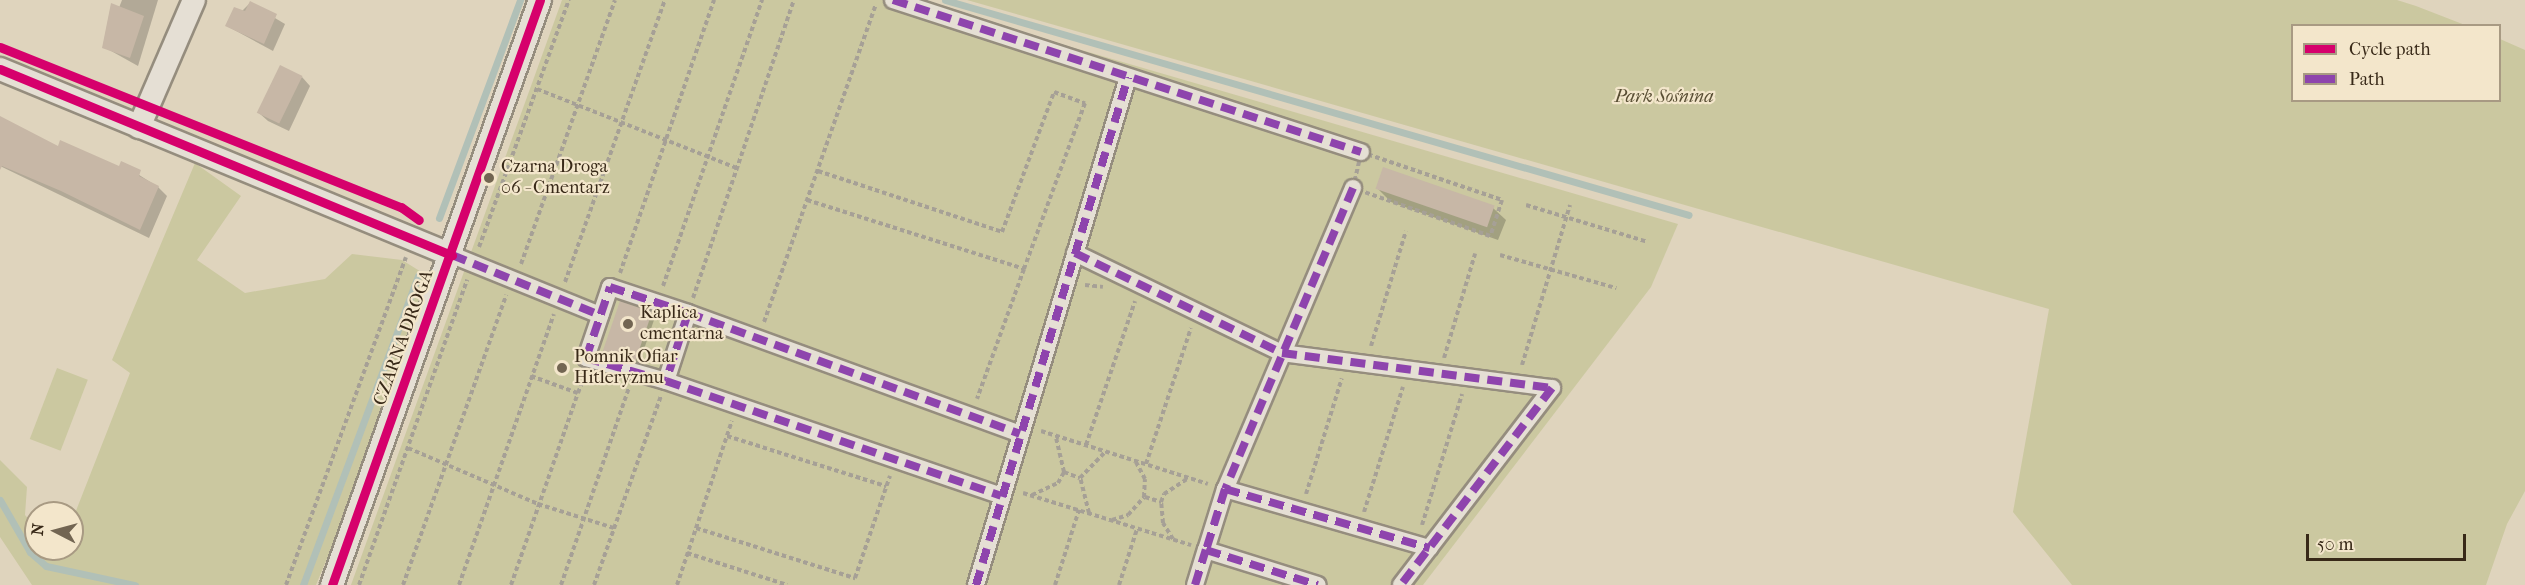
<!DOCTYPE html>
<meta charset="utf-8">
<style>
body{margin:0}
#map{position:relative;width:2525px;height:585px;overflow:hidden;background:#dfd4bd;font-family:"IM FELL French Canon",serif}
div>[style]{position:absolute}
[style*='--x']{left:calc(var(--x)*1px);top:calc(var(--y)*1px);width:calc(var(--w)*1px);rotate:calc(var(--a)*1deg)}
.green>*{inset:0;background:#cbc8a0;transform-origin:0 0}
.shadow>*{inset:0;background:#0003}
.stream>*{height:7px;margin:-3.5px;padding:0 3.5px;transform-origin:3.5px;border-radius:3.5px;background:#b1c0b7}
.building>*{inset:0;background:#c7b7a6;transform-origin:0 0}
.path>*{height:4px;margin-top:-2px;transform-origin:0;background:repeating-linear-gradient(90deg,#a6a096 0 4.5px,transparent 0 7.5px)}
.roads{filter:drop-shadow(2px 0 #958d7e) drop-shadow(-2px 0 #958d7e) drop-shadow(0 2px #958d7e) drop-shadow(0 -2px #958d7e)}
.pedestrian>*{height:16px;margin:-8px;padding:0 8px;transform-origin:8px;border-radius:8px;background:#e5dfd4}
.minor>*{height:22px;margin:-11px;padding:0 11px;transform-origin:11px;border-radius:11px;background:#e5dfd4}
.quiet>*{height:8px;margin-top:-4px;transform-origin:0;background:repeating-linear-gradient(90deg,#8e44ad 0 15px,transparent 0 23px)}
.cycleway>*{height:9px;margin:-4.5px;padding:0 4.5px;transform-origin:4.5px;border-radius:4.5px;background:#d6006c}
.dots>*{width:16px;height:16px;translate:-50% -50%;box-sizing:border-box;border:3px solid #f3e6cb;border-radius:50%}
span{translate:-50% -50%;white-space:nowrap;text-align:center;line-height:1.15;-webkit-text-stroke:4.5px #f3e6cb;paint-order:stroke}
.park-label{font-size:18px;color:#594e34;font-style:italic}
.poi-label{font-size:18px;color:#382918}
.left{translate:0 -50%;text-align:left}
.street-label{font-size:18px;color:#382918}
.legend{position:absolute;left:2291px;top:24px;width:210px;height:78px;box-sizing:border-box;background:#f3e6cb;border:2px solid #a89a83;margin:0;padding:8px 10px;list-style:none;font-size:18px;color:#382918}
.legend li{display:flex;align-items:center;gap:12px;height:30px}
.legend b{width:30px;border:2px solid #a89a83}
.north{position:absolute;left:24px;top:501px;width:60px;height:60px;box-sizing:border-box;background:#f3e6cb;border:2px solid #a89a83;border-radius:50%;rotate:276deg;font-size:16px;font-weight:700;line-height:24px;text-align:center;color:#382918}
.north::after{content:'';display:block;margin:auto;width:21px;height:27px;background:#726552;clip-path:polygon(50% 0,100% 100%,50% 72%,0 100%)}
.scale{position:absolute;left:2306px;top:534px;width:160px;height:27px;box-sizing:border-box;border:3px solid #382918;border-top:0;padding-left:8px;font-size:18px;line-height:21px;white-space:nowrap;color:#382918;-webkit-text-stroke:4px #f3e6cb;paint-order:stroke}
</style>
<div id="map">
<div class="green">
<i style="clip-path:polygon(562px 0,910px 0,1678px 224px,1651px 287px,1423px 585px,351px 585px)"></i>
<i style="clip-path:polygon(967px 0,2397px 0,2416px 6px,2465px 25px,2292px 26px,2292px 100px,2500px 100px,2500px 39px,2525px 50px,2525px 491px,2507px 524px,2486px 585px,2072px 585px,2013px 512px,2049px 309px)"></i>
<i style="clip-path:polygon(195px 163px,241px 196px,197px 260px,245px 293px,325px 279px,352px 254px,402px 260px,431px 278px,346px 513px,316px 585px,32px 585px,0 537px,0 460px,27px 487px,25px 515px,36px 528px,36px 549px,72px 549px,72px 521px,130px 373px,112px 360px)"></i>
<i style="left:57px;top:368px;width:33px;height:76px;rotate:21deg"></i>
</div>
<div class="shadow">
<i style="clip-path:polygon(122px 0,158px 0,138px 66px,104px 47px)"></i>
<i style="clip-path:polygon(250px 3px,285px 24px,273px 51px,227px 26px)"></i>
<i style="clip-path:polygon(302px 77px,310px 86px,289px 131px,268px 121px,259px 113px)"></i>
<i style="clip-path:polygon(0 118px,59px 148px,120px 168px,122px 164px,158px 187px,167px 196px,149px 238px,0 166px)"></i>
<i style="clip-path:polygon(1378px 189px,1493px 208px,1506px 220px,1498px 240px,1391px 202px)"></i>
<i style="clip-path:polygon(651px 313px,655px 317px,639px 364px,604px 351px)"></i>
</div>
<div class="stream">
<i style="--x:945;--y:0;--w:774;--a:16.12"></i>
<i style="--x:439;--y:218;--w:233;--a:-69.6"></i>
<i style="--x:0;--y:500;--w:60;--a:60"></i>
<i style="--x:30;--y:552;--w:21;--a:41"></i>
<i style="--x:46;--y:566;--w:91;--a:12.1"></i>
<i style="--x:303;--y:585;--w:330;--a:-69.6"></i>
</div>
<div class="building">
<i style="clip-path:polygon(250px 1px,277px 14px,264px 44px,225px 26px,234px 7px,245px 11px)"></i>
<i style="clip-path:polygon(111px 3px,144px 16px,130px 58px,102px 48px)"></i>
<i style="left:280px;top:65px;width:25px;height:53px;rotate:26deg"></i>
<i style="clip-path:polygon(0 116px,58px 146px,60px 140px,119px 166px,121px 161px,141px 170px,139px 176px,159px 186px,140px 230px,61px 191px,2px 166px,0 170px)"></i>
<i style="left:1383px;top:167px;width:118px;height:23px;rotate:19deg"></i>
<i style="left:620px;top:301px;width:34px;height:54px;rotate:19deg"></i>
</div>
<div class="path">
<i style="--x:537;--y:89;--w:215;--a:21.6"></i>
<i style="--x:1361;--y:152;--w:149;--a:18.8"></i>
<i style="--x:1502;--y:200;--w:38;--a:108"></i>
<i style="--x:1490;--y:236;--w:145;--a:-160.7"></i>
<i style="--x:1353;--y:188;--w:37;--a:-77"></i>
<i style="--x:818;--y:171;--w:194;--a:18.3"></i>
<i style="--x:1002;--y:232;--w:149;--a:-69.6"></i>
<i style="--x:1054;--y:92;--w:33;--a:20"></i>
<i style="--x:1085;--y:103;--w:177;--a:110.2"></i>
<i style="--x:807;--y:200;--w:228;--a:17.6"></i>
<i style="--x:1024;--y:269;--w:138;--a:109.9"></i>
<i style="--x:1526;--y:205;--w:127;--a:16.9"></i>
<i style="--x:479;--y:247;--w:263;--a:-70"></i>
<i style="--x:1500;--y:255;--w:121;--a:15.9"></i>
<i style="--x:521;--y:264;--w:280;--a:-70.4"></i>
<i style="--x:620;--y:273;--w:289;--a:-71"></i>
<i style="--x:565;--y:282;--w:299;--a:-70.5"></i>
<i style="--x:1085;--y:285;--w:18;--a:6"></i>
<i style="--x:663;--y:286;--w:303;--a:-70.9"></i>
<i style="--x:693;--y:298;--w:315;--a:-71.3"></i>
<i style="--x:764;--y:322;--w:335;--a:-70.6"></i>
<i style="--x:1371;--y:346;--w:120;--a:-73.1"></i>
<i style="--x:1444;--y:358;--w:109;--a:-73.4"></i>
<i style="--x:1522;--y:365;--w:167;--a:-73.3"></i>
<i style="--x:531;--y:376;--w:50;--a:19.9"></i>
<i style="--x:578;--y:393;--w:17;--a:-69"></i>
<i style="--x:1041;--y:431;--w:175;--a:17.6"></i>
<i style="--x:727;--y:436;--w:167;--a:17.5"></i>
<i style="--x:1086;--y:445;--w:152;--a:-71.2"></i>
<i style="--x:408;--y:448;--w:142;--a:23.3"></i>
<i style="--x:538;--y:504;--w:80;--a:17.5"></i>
<i style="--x:1146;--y:464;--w:143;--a:-71.7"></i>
<i style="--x:1064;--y:472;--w:17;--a:21"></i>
<i style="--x:1023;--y:493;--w:176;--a:17.2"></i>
<i style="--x:1306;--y:494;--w:121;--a:-72.8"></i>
<i style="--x:1032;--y:495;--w:29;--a:-25"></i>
<i style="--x:1058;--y:483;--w:13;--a:-61"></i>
<i style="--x:1064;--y:472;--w:37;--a:-103"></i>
<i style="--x:1145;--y:497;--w:17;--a:17"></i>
<i style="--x:1364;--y:512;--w:131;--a:-72.7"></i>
<i style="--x:1089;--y:513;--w:36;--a:-104"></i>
<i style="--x:1080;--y:478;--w:36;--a:-46"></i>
<i style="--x:1112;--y:520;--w:17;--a:-17"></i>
<i style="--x:1128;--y:515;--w:24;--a:-48"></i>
<i style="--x:1144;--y:497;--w:18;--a:-87"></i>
<i style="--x:1145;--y:479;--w:19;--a:-118"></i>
<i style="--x:1422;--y:525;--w:137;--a:-73"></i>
<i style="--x:696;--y:528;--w:167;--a:17.5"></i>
<i style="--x:855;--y:578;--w:108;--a:-71.1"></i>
<i style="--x:1173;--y:539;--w:19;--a:-122"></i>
<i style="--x:1163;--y:523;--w:21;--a:-95"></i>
<i style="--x:1161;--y:502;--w:9;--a:-69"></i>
<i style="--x:1164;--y:494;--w:30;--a:-33"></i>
<i style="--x:687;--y:553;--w:105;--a:17.7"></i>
<i style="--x:286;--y:585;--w:349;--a:-69.9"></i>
<i style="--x:359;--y:585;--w:324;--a:-70.5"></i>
<i style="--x:403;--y:585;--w:308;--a:-70.4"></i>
<i style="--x:459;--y:585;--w:287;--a:-70.7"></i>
<i style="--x:511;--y:585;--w:203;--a:-70.8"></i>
<i style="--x:561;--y:585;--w:209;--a:-71"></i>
<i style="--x:594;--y:585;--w:201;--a:-70.5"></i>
<i style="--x:677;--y:585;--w:173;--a:-71.5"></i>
<i style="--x:1055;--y:585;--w:79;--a:-72.3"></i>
<i style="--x:1119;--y:585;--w:59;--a:-72.2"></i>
</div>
<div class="roads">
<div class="pedestrian">
<i style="--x:893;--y:0;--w:492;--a:18"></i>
<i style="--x:1353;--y:188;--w:327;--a:113"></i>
<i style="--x:1225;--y:489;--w:213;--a:16.1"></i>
<i style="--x:1075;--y:253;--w:230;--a:25.8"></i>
<i style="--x:1282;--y:353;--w:272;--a:7.4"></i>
<i style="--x:1552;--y:388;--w:248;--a:127.5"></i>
<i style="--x:452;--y:255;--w:160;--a:22.1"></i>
<i style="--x:688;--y:313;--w:353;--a:20"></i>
<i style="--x:666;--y:381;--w:83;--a:-164"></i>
<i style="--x:586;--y:358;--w:75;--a:-71.3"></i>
<i style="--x:610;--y:287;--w:82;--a:18.4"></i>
<i style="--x:688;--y:313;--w:71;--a:107.9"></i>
<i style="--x:666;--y:381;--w:354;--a:18.9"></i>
<i style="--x:1225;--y:489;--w:64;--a:107.3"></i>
<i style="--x:1206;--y:550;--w:117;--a:17.4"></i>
<i style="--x:976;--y:585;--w:530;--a:-73.34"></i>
<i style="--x:1195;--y:585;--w:37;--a:-73"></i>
</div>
<div class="minor">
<i style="--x:0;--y:69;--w:489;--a:22.4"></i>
<i style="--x:139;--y:127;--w:138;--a:-66.6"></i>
<i style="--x:332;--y:585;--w:621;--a:-70.43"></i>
</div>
</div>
<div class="quiet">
<i style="--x:893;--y:0;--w:492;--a:18"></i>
<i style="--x:1353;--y:188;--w:327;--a:113"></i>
<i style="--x:1225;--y:489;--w:213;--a:16.1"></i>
<i style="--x:1075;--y:253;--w:230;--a:25.8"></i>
<i style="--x:1282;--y:353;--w:272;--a:7.4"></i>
<i style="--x:1552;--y:388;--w:248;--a:127.5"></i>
<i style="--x:452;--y:255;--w:160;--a:22.1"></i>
<i style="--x:688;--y:313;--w:353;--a:20"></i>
<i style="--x:666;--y:381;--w:83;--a:-164"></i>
<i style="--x:586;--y:358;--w:75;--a:-71.3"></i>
<i style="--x:610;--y:287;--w:82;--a:18.4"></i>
<i style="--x:688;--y:313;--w:71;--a:107.9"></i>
<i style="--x:666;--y:381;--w:354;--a:18.9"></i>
<i style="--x:1225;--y:489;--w:64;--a:107.3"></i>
<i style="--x:1206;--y:550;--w:117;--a:17.4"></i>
<i style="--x:976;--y:585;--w:530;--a:-73.34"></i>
<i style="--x:1195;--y:585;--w:37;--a:-73"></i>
</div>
<div class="cycleway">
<i style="--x:0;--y:47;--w:432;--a:21.8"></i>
<i style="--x:401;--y:207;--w:22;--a:36"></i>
<i style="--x:0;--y:69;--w:489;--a:22.4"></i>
<i style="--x:332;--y:585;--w:621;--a:-70.43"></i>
</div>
<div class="dots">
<i style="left:489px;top:178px;background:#726552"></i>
<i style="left:628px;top:324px;background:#726552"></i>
<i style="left:562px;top:368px;background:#726552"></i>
</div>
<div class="park-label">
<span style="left:1664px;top:97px">Park Sośnina</span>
</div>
<div class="poi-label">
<span class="left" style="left:501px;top:178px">Czarna Droga<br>06 - Cmentarz</span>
<span class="left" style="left:640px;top:324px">Kaplica<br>cmentarna</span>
<span class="left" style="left:574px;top:368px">Pomnik Ofiar<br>Hitleryzmu</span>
</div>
<div class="street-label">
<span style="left:404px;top:338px;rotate:-70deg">CZARNA DROGA</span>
</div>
<ul class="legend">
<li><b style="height:8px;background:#d6006c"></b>Cycle path</li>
<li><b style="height:8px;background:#8e44ad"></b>Path</li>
</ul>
<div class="north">N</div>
<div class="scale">50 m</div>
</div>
